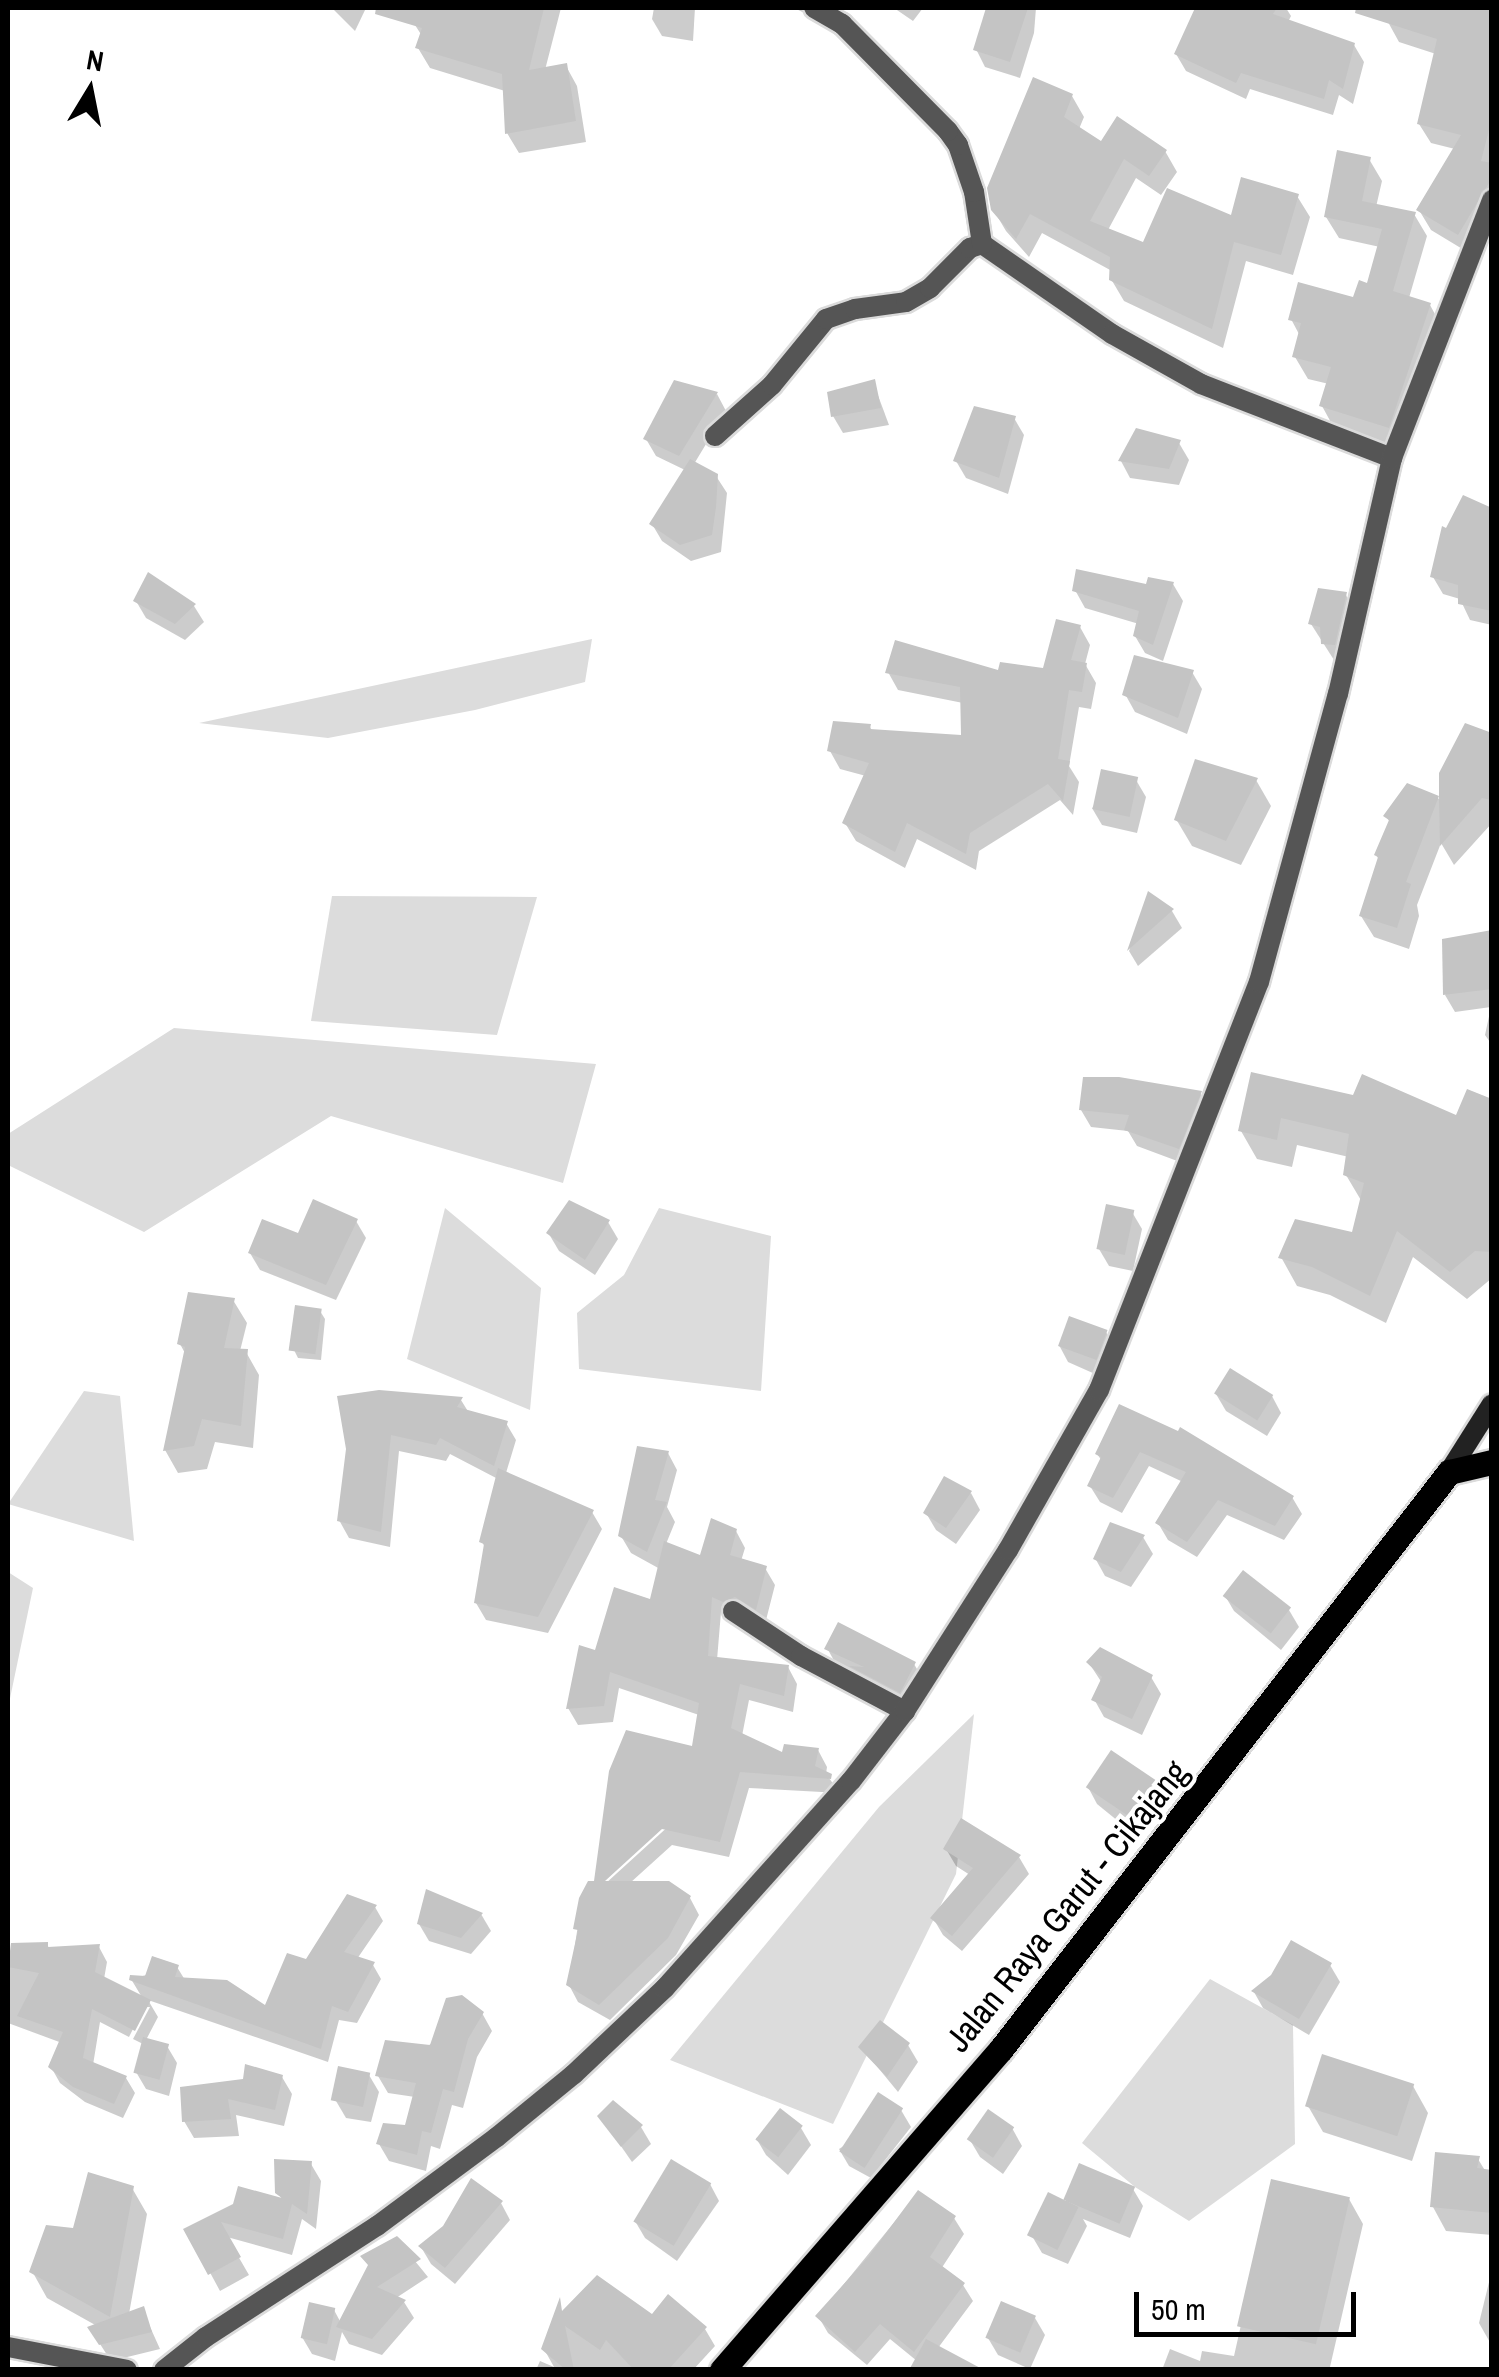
<!DOCTYPE html>
<style>
body{margin:0}
#map{position:relative;width:1499px;height:2377px;overflow:hidden;background:#fff;font-family:"Archivo Narrow",sans-serif}
div>[style]{position:absolute}
[style*='--x']{left:calc(var(--x)*1px);top:calc(var(--y)*1px);width:calc(var(--w)*1px);rotate:calc(var(--a)*1deg)}
.green>*{inset:0;background:#dcdcdc}
.shadow>*{inset:0;background:#0003}
.building>*{inset:0;background:#c4c4c4;transform-origin:0 0}
.roads{filter:drop-shadow(2px 0 #dbdbdb) drop-shadow(-2px 0 #dbdbdb) drop-shadow(0 2px #dbdbdb) drop-shadow(0 -2px #dbdbdb)}
.minor>*{height:20px;margin:-10px;padding:0 10px;transform-origin:10px;border-radius:10px;background:#555}
.secondary>*{height:20px;margin:-10px;padding:0 10px;transform-origin:10px;border-radius:10px;background:#222}
.primary>*{height:25px;margin:-12.5px;padding:0 12.5px;transform-origin:12.5px;border-radius:12.5px;background:#000}
span{translate:-50% -50%;white-space:nowrap;text-align:center;line-height:1.15;-webkit-text-stroke:8px #fff;paint-order:stroke}
.street-label{font-size:35px;color:#000}
.frame{position:absolute;inset:0;border:10px solid #000;pointer-events:none}
.north{position:absolute;left:40px;top:40px;width:100px;height:100px;-webkit-text-stroke:8px #fff;paint-order:stroke;rotate:10deg;font-size:28px;font-weight:700;line-height:40px;text-align:center;color:#000}
.north::after{content:'';display:block;margin:auto;width:35px;height:45px;background:#000;clip-path:polygon(50% 0,100% 100%,50% 72%,0 100%)}
.scale{position:absolute;left:1134px;top:2292px;width:222px;height:45px;box-sizing:border-box;border:5px solid #000;border-top:0;padding-left:12px;font-size:30px;line-height:35px;white-space:nowrap;color:#000;-webkit-text-stroke:8px #fff;paint-order:stroke}
</style>
<div id="map">
<div class="green">
<i style="clip-path:polygon(592px 639px,585px 682px,475px 710px,328px 738px,199px 723px)"></i>
<i style="clip-path:polygon(332px 896px,537px 897px,497px 1035px,311px 1021px)"></i>
<i style="clip-path:polygon(174px 1028px,596px 1064px,563px 1183px,331px 1116px,144px 1232px,8px 1165px,8px 1134px)"></i>
<i style="clip-path:polygon(445px 1208px,541px 1288px,530px 1410px,407px 1359px)"></i>
<i style="clip-path:polygon(659px 1208px,771px 1236px,761px 1391px,579px 1369px,577px 1313px,624px 1275px)"></i>
<i style="clip-path:polygon(84px 1391px,120px 1396px,134px 1541px,8px 1504px)"></i>
<i style="clip-path:polygon(8px 1572px,33px 1588px,8px 1708px)"></i>
<i style="clip-path:polygon(974px 1714px,956px 1874px,833px 2124px,670px 2060px,879px 1807px)"></i>
<i style="clip-path:polygon(1210px 1979px,1293px 2025px,1295px 2144px,1189px 2221px,1135px 2187px,1082px 2143px)"></i>
</div>
<div class="shadow">
<i style="clip-path:polygon(332px 8px,366px 8px,355px 31px)"></i>
<i style="clip-path:polygon(420px 8px,458px 8px,495px 33px,501px 8px,561px 8px,545px 70px,566px 66px,577px 86px,586px 142px,519px 153px,507px 133px,505px 91px,430px 68px,418px 48px,422px 36px,415px 25px)"></i>
<i style="clip-path:polygon(654px 8px,695px 8px,693px 41px,662px 36px,652px 19px)"></i>
<i style="clip-path:polygon(794px 8px,824px 8px,813px 17px)"></i>
<i style="clip-path:polygon(894px 8px,923px 8px,913px 21px)"></i>
<i style="clip-path:polygon(989px 8px,1036px 8px,1034px 33px,1020px 78px,985px 67px,976px 49px)"></i>
<i style="clip-path:polygon(1216px 8px,1286px 8px,1291px 16px,1288px 22px,1354px 45px,1364px 62px,1353px 104px,1339px 95px,1333px 115px,1250px 89px,1246px 99px,1186px 71px,1176px 54px,1207px 33px)"></i>
<i style="clip-path:polygon(1392px 8px,1492px 8px,1492px 216px,1469px 253px,1431px 230px,1419px 210px,1455px 149px,1431px 143px,1419px 124px,1436px 54px,1399px 42px,1388px 22px)"></i>
<i style="clip-path:polygon(1072px 96px,1084px 117px,1079px 129px,1101px 145px,1165px 151px,1177px 172px,1161px 195px,1136px 178px,1108px 230px,1144px 245px,1297px 196px,1310px 217px,1293px 275px,1246px 261px,1223px 348px,1124px 301px,1111px 279px,1112px 271px,1042px 233px,1029px 257px,1006px 231px,993px 209px)"></i>
<i style="clip-path:polygon(1369px 159px,1382px 181px,1376px 207px,1414px 214px,1427px 236px,1409px 298px,1430px 305px,1442px 327px,1401px 449px,1334px 428px,1322px 406px,1329px 384px,1308px 379px,1295px 357px,1300px 336px,1291px 319px,1355px 300px,1369px 286px,1380px 247px,1339px 238px,1326px 217px)"></i>
<i style="clip-path:polygon(873px 382px,889px 425px,843px 433px,833px 416px)"></i>
<i style="clip-path:polygon(717px 394px,726px 411px,694px 464px,716px 476px,727px 493px,721px 552px,691px 561px,662px 541px,652px 524px,685px 470px,656px 456px,646px 439px)"></i>
<i style="clip-path:polygon(1014px 418px,1024px 435px,1008px 494px,966px 478px,956px 461px)"></i>
<i style="clip-path:polygon(1179px 443px,1189px 460px,1179px 485px,1130px 478px,1121px 461px)"></i>
<i style="clip-path:polygon(1492px 511px,1492px 625px,1470px 620px,1460px 599px,1443px 594px,1433px 577px)"></i>
<i style="clip-path:polygon(1173px 584px,1183px 601px,1163px 661px,1145px 653px,1135px 636px,1139px 624px,1085px 608px,1075px 590px)"></i>
<i style="clip-path:polygon(1346px 595px,1355px 612px,1344px 661px,1334px 660px,1311px 624px)"></i>
<i style="clip-path:polygon(136px 601px,194px 606px,204px 622px,185px 640px,146px 618px)"></i>
<i style="clip-path:polygon(1080px 627px,1090px 645px,1085px 664px,1096px 683px,1091px 709px,1079px 707px,1069px 766px,1079px 782px,1073px 815px,1060px 800px,979px 851px,976px 870px,917px 839px,905px 868px,856px 841px,845px 823px,866px 776px,840px 769px,830px 751px,870px 727px,873px 732px,963px 738px,963px 703px,898px 690px,888px 672px,1044px 671px)"></i>
<i style="clip-path:polygon(1192px 672px,1202px 689px,1187px 734px,1135px 712px,1125px 694px)"></i>
<i style="clip-path:polygon(1492px 735px,1492px 823px,1454px 865px,1441px 843px,1417px 905px,1419px 916px,1409px 949px,1374px 937px,1361px 916px,1380px 861px,1376px 855px,1391px 824px,1386px 816px,1408px 786px,1442px 800px)"></i>
<i style="clip-path:polygon(1136px 780px,1146px 797px,1137px 833px,1102px 825px,1092px 808px)"></i>
<i style="clip-path:polygon(1256px 780px,1271px 806px,1241px 865px,1192px 846px,1176px 819px)"></i>
<i style="clip-path:polygon(1150px 895px,1172px 911px,1182px 928px,1138px 966px,1129px 951px)"></i>
<i style="clip-path:polygon(1492px 935px,1492px 1045px,1485px 1035px,1491px 1007px,1455px 1012px,1445px 995px)"></i>
<i style="clip-path:polygon(1253px 1075px,1492px 1201px,1492px 1278px,1467px 1299px,1413px 1257px,1386px 1323px,1330px 1295px,1297px 1286px,1281px 1257px,1353px 1235px,1362px 1202px,1346px 1175px,1349px 1157px,1297px 1145px,1292px 1167px,1257px 1159px,1241px 1131px)"></i>
<i style="clip-path:polygon(1200px 1093px,1210px 1110px,1188px 1165px,1137px 1146px,1128px 1131px,1091px 1127px,1081px 1110px)"></i>
<i style="clip-path:polygon(1132px 1212px,1142px 1229px,1133px 1271px,1109px 1266px,1099px 1249px)"></i>
<i style="clip-path:polygon(356px 1221px,366px 1238px,336px 1300px,260px 1270px,250px 1253px)"></i>
<i style="clip-path:polygon(608px 1222px,618px 1239px,595px 1275px,559px 1251px,549px 1234px)"></i>
<i style="clip-path:polygon(233px 1300px,247px 1323px,240px 1351px,246px 1352px,259px 1375px,253px 1448px,215px 1442px,207px 1469px,178px 1473px,165px 1450px,186px 1355px,180px 1344px)"></i>
<i style="clip-path:polygon(320px 1311px,325px 1319px,321px 1360px,298px 1358px,294px 1350px)"></i>
<i style="clip-path:polygon(1106px 1332px,1116px 1349px,1104px 1378px,1068px 1362px,1059px 1345px)"></i>
<i style="clip-path:polygon(1216px 1394px,1272px 1396px,1281px 1413px,1267px 1436px,1226px 1411px)"></i>
<i style="clip-path:polygon(461px 1400px,469px 1413px,506px 1423px,516px 1440px,506px 1473px,592px 1512px,602px 1529px,548px 1633px,486px 1620px,476px 1603px,486px 1549px,482px 1542px,498px 1479px,450px 1454px,446px 1461px,399px 1451px,390px 1547px,349px 1538px,339px 1520px,349px 1449px)"></i>
<i style="clip-path:polygon(1121px 1407px,1292px 1497px,1302px 1514px,1284px 1540px,1227px 1515px,1197px 1557px,1168px 1540px,1158px 1523px,1183px 1482px,1149px 1466px,1122px 1513px,1100px 1502px,1090px 1486px,1102px 1461px,1097px 1454px)"></i>
<i style="clip-path:polygon(evenodd,668px 1453px,677px 1470px,667px 1507px,675px 1522px,666px 1544px,701px 1559px,736px 1531px,745px 1548px,741px 1561px,765px 1568px,775px 1585px,765px 1624px,721px 1612px,717px 1660px,788px 1667px,797px 1684px,793px 1712px,749px 1700px,742px 1736px,784px 1755px,818px 1750px,827px 1767px,826px 1774px,840px 1793px,749px 1788px,729px 1857px,672px 1845px,630px 1883px,690px 1898px,699px 1915px,676px 1955px,610px 2020px,578px 2002px,569px 1985px,582px 1898px,694px 1749px,699px 1715px,619px 1688px,613px 1722px,578px 1725px,568px 1708px,597px 1653px,651px 1602px,660px 1569px,631px 1553px,621px 1536px,668px 1453px,669px 1819px,672px 1823px,605px 1884px,605px 1877px,669px 1819px)"></i>
<i style="clip-path:polygon(971px 1493px,980px 1510px,956px 1544px,936px 1530px,926px 1513px)"></i>
<i style="clip-path:polygon(1143px 1537px,1153px 1554px,1131px 1587px,1105px 1576px,1095px 1558px)"></i>
<i style="clip-path:polygon(1224px 1594px,1289px 1610px,1299px 1627px,1281px 1650px,1234px 1611px)"></i>
<i style="clip-path:polygon(827px 1648px,914px 1664px,924px 1681px,910px 1708px,837px 1666px)"></i>
<i style="clip-path:polygon(1089px 1663px,1151px 1677px,1161px 1694px,1142px 1735px,1104px 1717px,1094px 1699px,1102px 1683px)"></i>
<i style="clip-path:polygon(1158px 1784px,1168px 1802px,1140px 1839px,1097px 1804px,1088px 1787px)"></i>
<i style="clip-path:polygon(946px 1849px,1019px 1857px,1029px 1874px,962px 1951px,943px 1935px,933px 1918px,970px 1875px,956px 1866px)"></i>
<i style="clip-path:polygon(375px 1907px,383px 1921px,357px 1959px,373px 1965px,381px 1979px,357px 2023px,339px 2020px,328px 2062px,148px 2000px,158px 2017px,146px 2040px,167px 2046px,177px 2063px,169px 2096px,146px 2089px,136px 2072px,143px 2044px,133px 2039px,150px 2007px,144px 2007px,129px 2037px,100px 2022px,93px 2065px,126px 2078px,135px 2093px,123px 2118px,85px 2102px,60px 2083px,51px 2067px,62px 2043px,8px 2023px,8px 1970px,13px 1946px,47px 1944px,50px 1950px,99px 1947px,107px 1962px,104px 1979px,143px 1999px,131px 1979px,177px 1967px,185px 1980px,266px 2009px,307px 1962px)"></i>
<i style="clip-path:polygon(481px 1914px,491px 1931px,471px 1954px,429px 1941px,419px 1924px)"></i>
<i style="clip-path:polygon(1330px 1965px,1340px 1982px,1309px 2035px,1263px 2008px,1254px 1992px)"></i>
<i style="clip-path:polygon(482px 2013px,492px 2031px,477px 2057px,463px 2108px,452px 2105px,440px 2149px,431px 2146px,426px 2171px,389px 2161px,379px 2144px,407px 2128px,415px 2097px,388px 2093px,378px 2076px)"></i>
<i style="clip-path:polygon(908px 2045px,918px 2062px,898px 2092px,861px 2047px)"></i>
<i style="clip-path:polygon(369px 2075px,379px 2092px,371px 2122px,346px 2118px,336px 2101px)"></i>
<i style="clip-path:polygon(282px 2077px,292px 2094px,284px 2126px,236px 2115px,239px 2136px,194px 2138px,184px 2121px,245px 2081px)"></i>
<i style="clip-path:polygon(1413px 2086px,1428px 2113px,1412px 2161px,1323px 2132px,1308px 2106px)"></i>
<i style="clip-path:polygon(901px 2110px,911px 2127px,871px 2178px,849px 2166px,839px 2149px)"></i>
<i style="clip-path:polygon(600px 2116px,641px 2127px,651px 2144px,632px 2162px)"></i>
<i style="clip-path:polygon(801px 2128px,811px 2145px,788px 2175px,766px 2155px,756px 2138px)"></i>
<i style="clip-path:polygon(1012px 2128px,1022px 2146px,1003px 2174px,980px 2157px,970px 2140px)"></i>
<i style="clip-path:polygon(1478px 2159px,1492px 2182px,1492px 2235px,1446px 2231px,1433px 2207px)"></i>
<i style="clip-path:polygon(311px 2164px,321px 2181px,316px 2229px,302px 2219px,292px 2255px,227px 2237px,249px 2275px,220px 2291px,187px 2230px,282px 2200px,278px 2192px)"></i>
<i style="clip-path:polygon(1081px 2166px,1133px 2189px,1143px 2206px,1130px 2238px,1083px 2219px,1087px 2226px,1068px 2264px,1042px 2253px,1032px 2236px,1065px 2203px)"></i>
<i style="clip-path:polygon(1273px 2182px,1349px 2199px,1363px 2224px,1330px 2367px,1162px 2370px,1170px 2349px,1200px 2361px,1202px 2351px,1234px 2356px)"></i>
<i style="clip-path:polygon(710px 2184px,719px 2201px,677px 2261px,645px 2238px,635px 2221px)"></i>
<i style="clip-path:polygon(132px 2188px,147px 2214px,129px 2314px,142px 2309px,160px 2349px,111px 2361px,100px 2344px,97px 2326px,47px 2298px,32px 2271px,75px 2231px)"></i>
<i style="clip-path:polygon(918px 2193px,954px 2218px,964px 2234px,941px 2269px,963px 2285px,973px 2301px,938px 2348px,917px 2361px,890px 2339px,867px 2365px,828px 2333px,818px 2316px)"></i>
<i style="clip-path:polygon(501px 2203px,510px 2220px,455px 2284px,431px 2264px,421px 2247px)"></i>
<i style="clip-path:polygon(397px 2239px,428px 2277px,396px 2298px,404px 2302px,414px 2318px,382px 2355px,349px 2344px,342px 2332px,335px 2361px,312px 2354px,302px 2337px,334px 2310px,341px 2323px,370px 2267px)"></i>
<i style="clip-path:polygon(1492px 2270px,1492px 2346px,1479px 2323px)"></i>
<i style="clip-path:polygon(653px 2317px,705px 2329px,715px 2346px,693px 2370px,536px 2370px,540px 2361px,554px 2367px,544px 2349px,553px 2325px)"></i>
<i style="clip-path:polygon(1035px 2318px,1045px 2335px,1030px 2369px,998px 2355px,988px 2338px)"></i>
</div>
<div class="building">
<i style="clip-path:polygon(376px 8px,544px 8px,529px 70px,567px 63px,576px 121px,505px 134px,502px 74px,415px 48px,422px 28px,375px 14px)"></i>
<i style="clip-path:polygon(986px 8px,1028px 8px,1010px 62px,973px 50px)"></i>
<i style="clip-path:polygon(1195px 8px,1277px 8px,1273px 14px,1355px 43px,1343px 89px,1329px 80px,1324px 99px,1241px 73px,1236px 83px,1174px 54px)"></i>
<i style="clip-path:polygon(1356px 8px,1492px 8px,1492px 118px,1481px 161px,1492px 163px,1492px 178px,1458px 235px,1416px 210px,1461px 135px,1417px 124px,1437px 39px,1355px 13px)"></i>
<i style="clip-path:polygon(1033px 77px,1073px 94px,1064px 117px,1101px 141px,1117px 116px,1167px 150px,1149px 176px,1124px 159px,1090px 221px,1143px 242px,1167px 188px,1231px 215px,1241px 177px,1299px 194px,1281px 255px,1234px 242px,1212px 329px,1109px 280px,1110px 257px,1030px 214px,1016px 239px,991px 210px,987px 188px)"></i>
<i style="clip-path:polygon(1337px 150px,1371px 157px,1362px 201px,1416px 212px,1393px 291px,1431px 303px,1389px 428px,1319px 406px,1331px 367px,1292px 357px,1301px 323px,1288px 320px,1298px 282px,1353px 297px,1359px 280px,1367px 283px,1382px 229px,1324px 217px)"></i>
<i style="clip-path:polygon(875px 379px,881px 408px,831px 417px,827px 392px)"></i>
<i style="clip-path:polygon(674px 380px,718px 392px,679px 456px,643px 439px)"></i>
<i style="clip-path:polygon(974px 406px,1016px 416px,999px 478px,953px 461px)"></i>
<i style="clip-path:polygon(1136px 428px,1181px 440px,1169px 469px,1118px 461px)"></i>
<i style="clip-path:polygon(690px 459px,718px 474px,716px 507px,712px 535px,680px 545px,649px 524px)"></i>
<i style="clip-path:polygon(1463px 495px,1492px 508px,1492px 611px,1458px 604px,1458px 585px,1430px 577px,1442px 526px,1446px 528px)"></i>
<i style="clip-path:polygon(1076px 569px,1146px 584px,1148px 577px,1174px 582px,1153px 645px,1133px 636px,1139px 611px,1072px 591px)"></i>
<i style="clip-path:polygon(148px 572px,196px 604px,175px 624px,133px 601px)"></i>
<i style="clip-path:polygon(1318px 588px,1347px 592px,1335px 645px,1321px 644px,1320px 627px,1308px 624px)"></i>
<i style="clip-path:polygon(1056px 619px,1081px 625px,1071px 660px,1087px 663px,1082px 692px,1069px 690px,1058px 759px,1070px 761px,1063px 801px,1048px 784px,970px 833px,966px 854px,907px 823px,895px 852px,842px 823px,869px 763px,827px 751px,833px 721px,871px 724px,870px 729px,961px 735px,960px 687px,885px 673px,895px 640px,998px 670px,1000px 662px,1043px 668px)"></i>
<i style="clip-path:polygon(1134px 655px,1194px 670px,1178px 718px,1122px 695px)"></i>
<i style="clip-path:polygon(1465px 723px,1492px 733px,1492px 800px,1482px 798px,1440px 846px,1439px 796px,1406px 882px,1411px 884px,1397px 928px,1359px 916px,1378px 857px,1374px 855px,1389px 820px,1383px 816px,1407px 783px,1439px 796px,1439px 773px)"></i>
<i style="clip-path:polygon(1195px 759px,1258px 778px,1226px 841px,1174px 820px)"></i>
<i style="left:1101px;top:769px;width:38px;height:41px;rotate:12deg"></i>
<i style="clip-path:polygon(1148px 891px,1174px 909px,1127px 951px)"></i>
<i style="clip-path:polygon(1492px 930px,1492px 989px,1443px 995px,1442px 939px)"></i>
<i style="clip-path:polygon(1251px 1072px,1353px 1095px,1362px 1074px,1456px 1115px,1467px 1089px,1492px 1099px,1492px 1252px,1475px 1251px,1450px 1272px,1397px 1231px,1370px 1296px,1312px 1267px,1278px 1258px,1295px 1219px,1352px 1232px,1364px 1183px,1343px 1175px,1349px 1134px,1281px 1118px,1277px 1140px,1238px 1131px)"></i>
<i style="clip-path:polygon(1083px 1077px,1119px 1077px,1202px 1091px,1179px 1149px,1124px 1130px,1129px 1115px,1079px 1110px)"></i>
<i style="clip-path:polygon(313px 1199px,358px 1219px,326px 1285px,248px 1253px,262px 1219px,298px 1233px)"></i>
<i style="clip-path:polygon(569px 1200px,610px 1220px,585px 1260px,546px 1233px)"></i>
<i style="left:1106px;top:1204px;width:29px;height:46px;rotate:12deg"></i>
<i style="clip-path:polygon(188px 1292px,235px 1298px,224px 1348px,248px 1349px,241px 1426px,202px 1419px,194px 1446px,163px 1451px,185px 1347px,177px 1344px)"></i>
<i style="left:295px;top:1305px;width:27px;height:46px;rotate:8deg"></i>
<i style="left:1069px;top:1316px;width:41px;height:32px;rotate:20deg"></i>
<i style="left:1230px;top:1368px;width:51px;height:30px;rotate:32deg"></i>
<i style="clip-path:polygon(379px 1390px,463px 1397px,457px 1407px,508px 1421px,494px 1466px,440px 1438px,436px 1445px,391px 1435px,381px 1532px,337px 1521px,346px 1449px,337px 1396px)"></i>
<i style="clip-path:polygon(1119px 1404px,1178px 1431px,1180px 1427px,1294px 1496px,1275px 1526px,1218px 1500px,1187px 1542px,1155px 1523px,1186px 1472px,1140px 1452px,1113px 1498px,1087px 1486px,1101px 1457px,1095px 1454px)"></i>
<i style="clip-path:polygon(637px 1446px,669px 1451px,655px 1500px,667px 1502px,647px 1552px,618px 1536px)"></i>
<i style="clip-path:polygon(498px 1468px,594px 1510px,538px 1617px,474px 1603px,484px 1544px,479px 1542px)"></i>
<i style="clip-path:polygon(944px 1476px,972px 1491px,946px 1528px,923px 1513px)"></i>
<i style="clip-path:polygon(711px 1518px,737px 1529px,730px 1555px,767px 1566px,756px 1610px,735px 1597px,723px 1602px,712px 1597px,708px 1656px,789px 1665px,784px 1696px,740px 1684px,731px 1728px,782px 1752px,784px 1744px,819px 1748px,815px 1766px,832px 1774px,831px 1779px,740px 1772px,720px 1842px,662px 1829px,605px 1881px,669px 1881px,691px 1896px,668px 1938px,599px 2005px,566px 1985px,578px 1930px,573px 1929px,579px 1898px,588px 1881px,594px 1881px,609px 1771px,626px 1730px,692px 1746px,699px 1703px,610px 1672px,604px 1706px,566px 1709px,579px 1645px,595px 1650px,614px 1587px,650px 1599px,664px 1541px,700px 1555px)"></i>
<i style="clip-path:polygon(1110px 1522px,1145px 1535px,1121px 1572px,1093px 1559px)"></i>
<i style="left:1243px;top:1570px;width:61px;height:33px;rotate:38deg"></i>
<i style="clip-path:polygon(838px 1622px,916px 1662px,900px 1693px,849px 1666px,864px 1667px,824px 1649px)"></i>
<i style="clip-path:polygon(1100px 1647px,1153px 1675px,1132px 1719px,1091px 1700px,1102px 1677px,1086px 1662px)"></i>
<i style="left:1111px;top:1750px;width:59px;height:45px;rotate:34deg"></i>
<i style="clip-path:polygon(961px 1818px,1021px 1855px,952px 1936px,930px 1918px,973px 1868px,943px 1849px)"></i>
<i style="clip-path:polygon(426px 1889px,483px 1913px,461px 1938px,417px 1924px)"></i>
<i style="clip-path:polygon(347px 1894px,377px 1905px,344px 1952px,375px 1962px,348px 2012px,332px 2006px,321px 2049px,129px 1980px,130px 1975px,145px 1976px,152px 1956px,179px 1965px,175px 1977px,227px 1980px,265px 2005px,287px 1953px,306px 1959px)"></i>
<i style="clip-path:polygon(1291px 1940px,1332px 1963px,1299px 2019px,1251px 1991px,1271px 1975px)"></i>
<i style="clip-path:polygon(48px 1942px,48px 1947px,100px 1944px,95px 1972px,151px 2000px,135px 2031px,92px 2009px,83px 2058px,127px 2076px,114px 2104px,73px 2087px,48px 2067px,63px 2032px,17px 2016px,39px 1973px,8px 1967px,11px 1943px)"></i>
<i style="clip-path:polygon(462px 1995px,484px 2012px,468px 2039px,454px 2092px,443px 2089px,431px 2133px,422px 2131px,417px 2155px,376px 2144px,383px 2123px,405px 2125px,416px 2083px,375px 2076px,385px 2040px,430px 2045px,446px 1998px)"></i>
<i style="clip-path:polygon(880px 2020px,910px 2043px,887px 2077px,858px 2047px)"></i>
<i style="left:143px;top:2037px;width:27px;height:37px;rotate:15deg"></i>
<i style="left:1322px;top:2054px;width:97px;height:55px;rotate:18deg"></i>
<i style="clip-path:polygon(245px 2064px,283px 2075px,275px 2110px,228px 2099px,231px 2119px,182px 2122px,180px 2087px,243px 2079px)"></i>
<i style="left:338px;top:2066px;width:33px;height:35px;rotate:12deg"></i>
<i style="left:878px;top:2092px;width:30px;height:71px;rotate:33deg"></i>
<i style="clip-path:polygon(613px 2100px,643px 2125px,621px 2147px,597px 2116px)"></i>
<i style="left:780px;top:2108px;width:29px;height:40px;rotate:38deg"></i>
<i style="left:988px;top:2109px;width:32px;height:37px;rotate:35deg"></i>
<i style="clip-path:polygon(1435px 2152px,1480px 2156px,1477px 2168px,1492px 2170px,1492px 2213px,1430px 2207px)"></i>
<i style="clip-path:polygon(274px 2159px,312px 2161px,307px 2214px,292px 2204px,283px 2239px,221px 2222px,241px 2257px,208px 2275px,183px 2229px,233px 2204px,238px 2186px,282px 2198px,275px 2193px)"></i>
<i style="left:671px;top:2159px;width:47px;height:73px;rotate:31deg"></i>
<i style="left:1079px;top:2163px;width:61px;height:40px;rotate:23deg"></i>
<i style="clip-path:polygon(88px 2172px,134px 2186px,110px 2317px,29px 2272px,46px 2225px,73px 2228px)"></i>
<i style="clip-path:polygon(471px 2178px,503px 2201px,445px 2268px,418px 2246px,443px 2226px)"></i>
<i style="left:1271px;top:2179px;width:81px;height:151px;rotate:13deg"></i>
<i style="clip-path:polygon(918px 2190px,956px 2216px,930px 2257px,965px 2283px,914px 2352px,880px 2324px,855px 2352px,815px 2316px,869px 2256px)"></i>
<i style="left:1048px;top:2192px;width:34px;height:48px;rotate:26deg"></i>
<i style="clip-path:polygon(397px 2236px,421px 2259px,377px 2287px,406px 2300px,372px 2339px,336px 2327px,368px 2265px,360px 2256px)"></i>
<i style="clip-path:polygon(597px 2275px,652px 2314px,668px 2294px,707px 2327px,668px 2370px,634px 2370px,606px 2340px,600px 2350px,565px 2326px,574px 2370px,566px 2370px,541px 2349px,560px 2297px,562px 2311px)"></i>
<i style="left:1001px;top:2301px;width:38px;height:40px;rotate:23deg"></i>
<i style="left:309px;top:2302px;width:27px;height:37px;rotate:13deg"></i>
<i style="clip-path:polygon(144px 2306px,152px 2332px,99px 2345px,87px 2327px)"></i>
<i style="clip-path:polygon(926px 2339px,984px 2370px,909px 2370px)"></i>
</div>
<div class="roads">
<div class="minor">
<i style="--x:982;--y:244;--w:158;--a:34.7"></i>
<i style="--x:1112;--y:334;--w:102;--a:29.3"></i>
<i style="--x:1201;--y:384;--w:205;--a:21.2"></i>
<i style="--x:715;--y:436;--w:76;--a:-41.8"></i>
<i style="--x:772;--y:385;--w:85;--a:-50.7"></i>
<i style="--x:826;--y:319;--w:31;--a:-19"></i>
<i style="--x:855;--y:309;--w:51;--a:-7.8"></i>
<i style="--x:906;--y:302;--w:28;--a:-30"></i>
<i style="--x:930;--y:288;--w:57;--a:-45"></i>
<i style="--x:970;--y:248;--w:13;--a:-18"></i>
<i style="--x:982;--y:244;--w:53;--a:-98.7"></i>
<i style="--x:974;--y:192;--w:50;--a:-108.8"></i>
<i style="--x:958;--y:145;--w:17;--a:-126"></i>
<i style="--x:948;--y:131;--w:151;--a:-134.7"></i>
<i style="--x:842;--y:24;--w:32;--a:-150"></i>
<i style="--x:733;--y:1611;--w:82;--a:33.5"></i>
<i style="--x:801;--y:1656;--w:118;--a:27.9"></i>
<i style="--x:8;--y:2347;--w:121;--a:10.9"></i>
<i style="--x:164;--y:2370;--w:53;--a:-38.2"></i>
<i style="--x:206;--y:2337;--w:204;--a:-33"></i>
<i style="--x:377;--y:2226;--w:149;--a:-36.6"></i>
<i style="--x:497;--y:2137;--w:99;--a:-39.3"></i>
<i style="--x:574;--y:2074;--w:125;--a:-43.4"></i>
<i style="--x:665;--y:1988;--w:278;--a:-48.1"></i>
<i style="--x:851;--y:1781;--w:88;--a:-52.4"></i>
<i style="--x:905;--y:1711;--w:191;--a:-57.4"></i>
<i style="--x:1008;--y:1550;--w:184;--a:-60.4"></i>
<i style="--x:1099;--y:1390;--w:438;--a:-68.6"></i>
<i style="--x:1259;--y:982;--w:299;--a:-74.7"></i>
<i style="--x:1338;--y:694;--w:242;--a:-77.1"></i>
<i style="--x:1392;--y:458;--w:277;--a:-68.8"></i>
</div>
<div class="secondary">
<i style="--x:1449;--y:1472;--w:80;--a:-57.7"></i>
</div>
<div class="primary">
<i style="--x:722;--y:2370;--w:425;--a:-49"></i>
<i style="--x:1001;--y:2049;--w:731;--a:-52.17"></i>
<i style="--x:1449;--y:1472;--w:44;--a:-13.1"></i>
</div>
</div>
<div class="street-label">
<span style="left:1067px;top:1906px;rotate:-51deg">Jalan Raya Garut - Cikajang</span>
</div>
<div class="frame"></div>
<div class="north">N</div>
<div class="scale">50 m</div>
</div>
